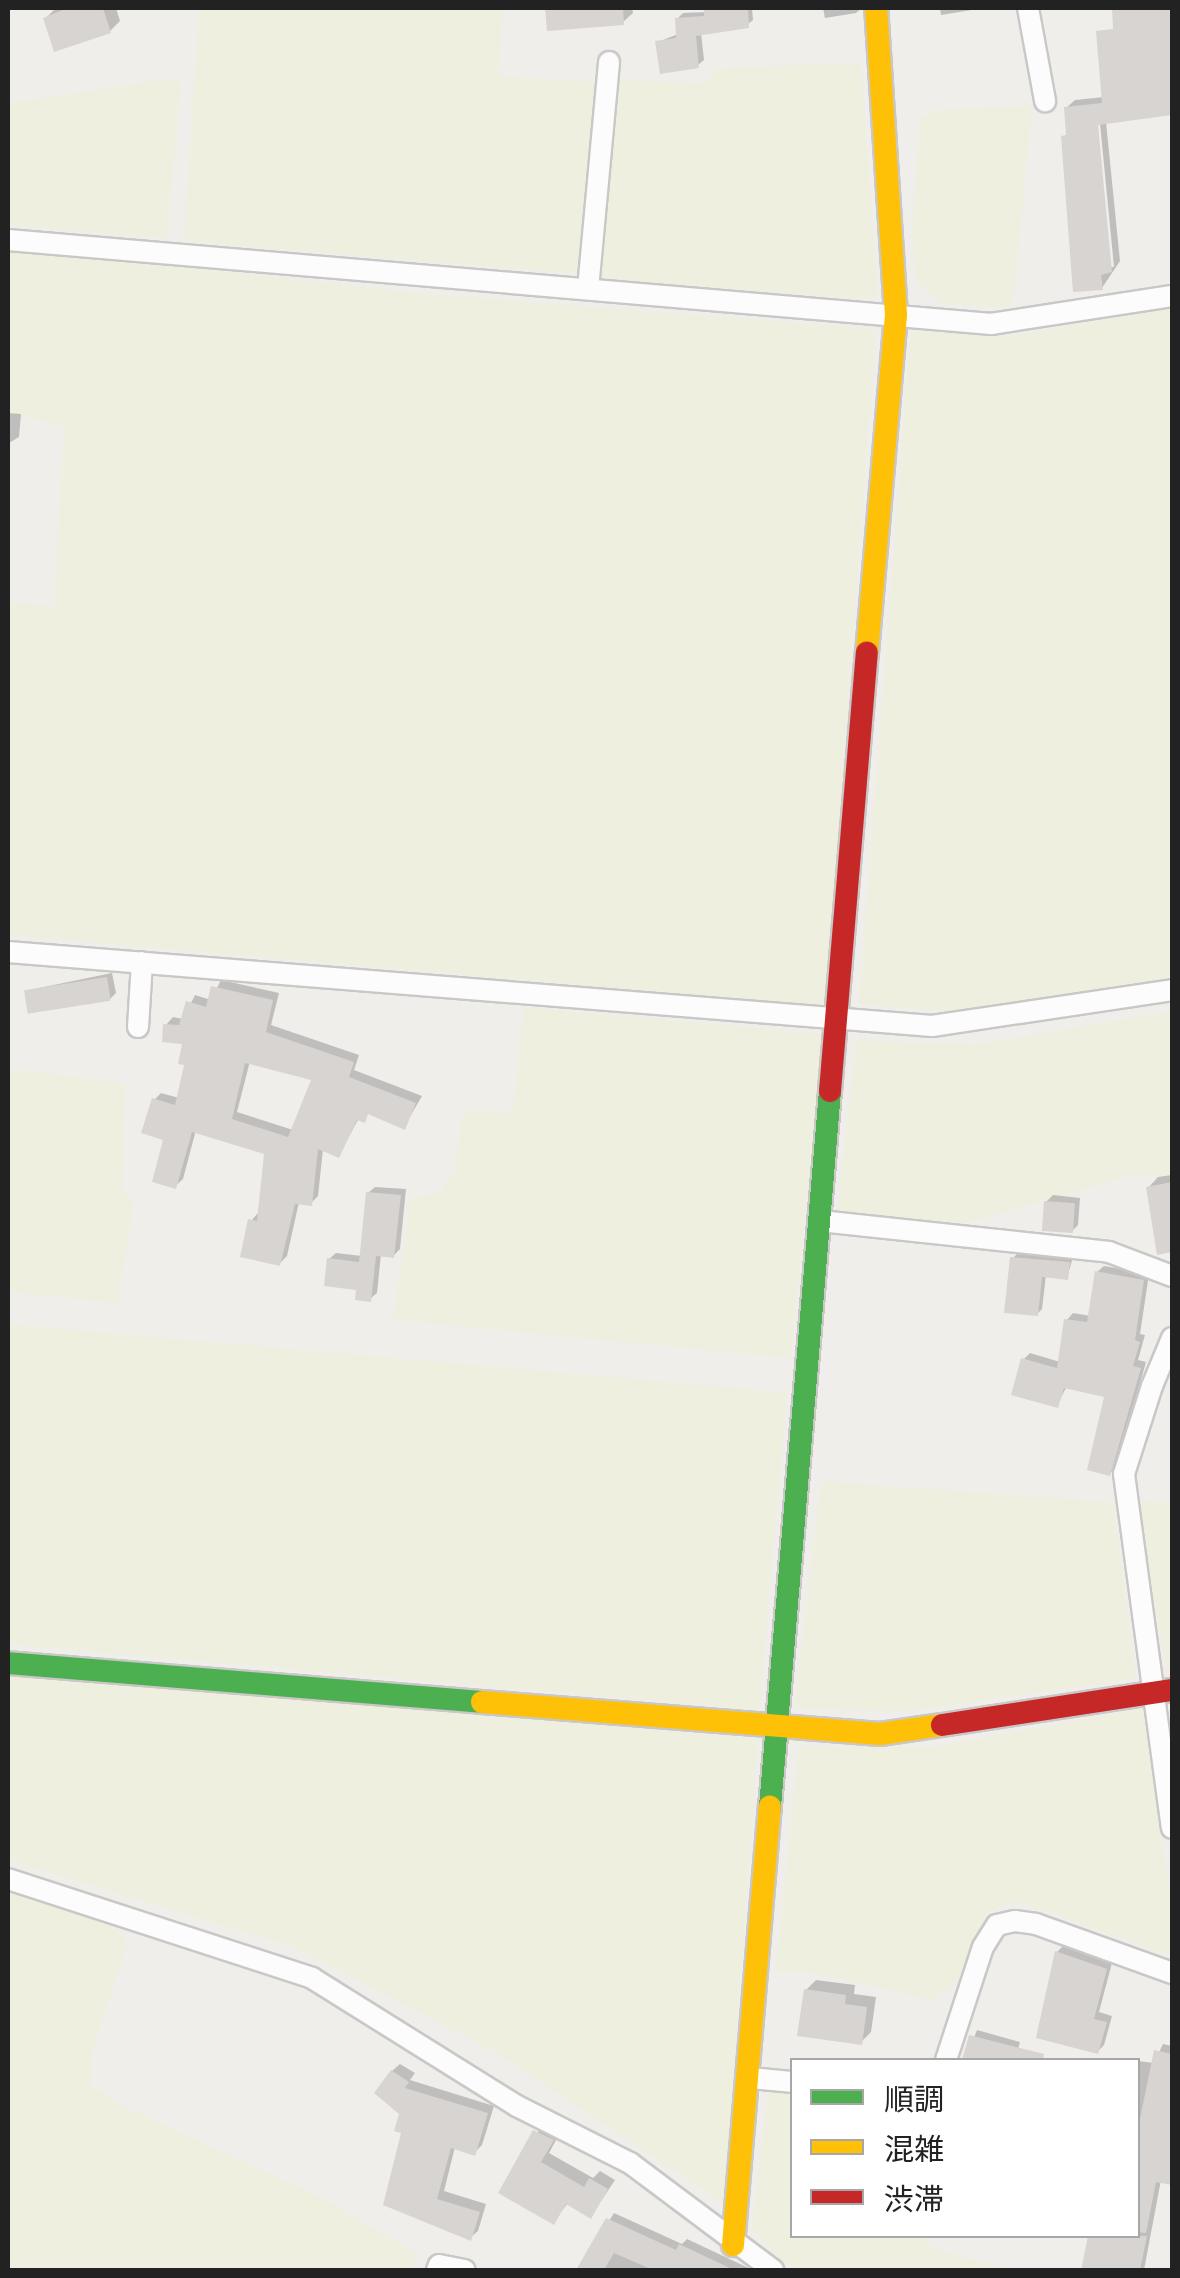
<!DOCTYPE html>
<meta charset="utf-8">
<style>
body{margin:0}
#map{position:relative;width:1180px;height:2278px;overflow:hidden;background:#f0eeeb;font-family:Barlow,"Noto Sans JP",sans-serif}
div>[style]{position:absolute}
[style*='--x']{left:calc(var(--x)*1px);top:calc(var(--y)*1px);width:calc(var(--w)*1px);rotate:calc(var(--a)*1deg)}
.farmland>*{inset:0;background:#efefdf;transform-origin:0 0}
.shadow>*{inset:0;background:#0003}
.building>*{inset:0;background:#d7d4d2;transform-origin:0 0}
.roads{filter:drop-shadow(2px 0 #c9c8c7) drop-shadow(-2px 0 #c9c8c7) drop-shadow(0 2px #c9c8c7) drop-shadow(0 -2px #c9c8c7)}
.street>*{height:20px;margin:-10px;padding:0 10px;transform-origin:10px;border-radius:10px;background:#fdfcfc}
.fast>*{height:22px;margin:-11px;padding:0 11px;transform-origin:11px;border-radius:11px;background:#4caf50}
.slow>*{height:22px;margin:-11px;padding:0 11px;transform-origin:11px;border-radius:11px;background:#ffc107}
.jam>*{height:22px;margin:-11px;padding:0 11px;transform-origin:11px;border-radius:11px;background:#c62828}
span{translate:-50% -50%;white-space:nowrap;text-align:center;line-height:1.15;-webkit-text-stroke:8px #fff;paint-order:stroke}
.frame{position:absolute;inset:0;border:10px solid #222;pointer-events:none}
.legend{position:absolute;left:790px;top:2058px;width:350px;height:180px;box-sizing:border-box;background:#fff;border:2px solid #a7a7a7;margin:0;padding:12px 18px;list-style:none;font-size:30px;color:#222}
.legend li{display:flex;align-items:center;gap:20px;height:50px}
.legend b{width:50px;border:2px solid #a7a7a7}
</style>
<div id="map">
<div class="farmland">
<i style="clip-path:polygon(199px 8px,503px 8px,498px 76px,599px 82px,581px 269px,570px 273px,184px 241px)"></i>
<i style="clip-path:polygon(861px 63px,878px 295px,869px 299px,597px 279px,611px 80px,709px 83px,715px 68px)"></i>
<i style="clip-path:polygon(175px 78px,181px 84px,167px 238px,8px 225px,8px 103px)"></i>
<i style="clip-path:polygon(1032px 106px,1014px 296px,1008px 307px,943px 304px,916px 282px,912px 233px,920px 118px,941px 109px)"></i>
<i style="clip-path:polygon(8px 248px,426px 294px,876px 329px,825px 1006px,8px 935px,8px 602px,54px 606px,64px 426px,8px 413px)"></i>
<i style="clip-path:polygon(1172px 308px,1172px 977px,954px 1012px,859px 1004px,910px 336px,920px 330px,1005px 337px)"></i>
<i style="clip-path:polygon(524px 1007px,823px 1034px,791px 1358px,393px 1320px,411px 1198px,441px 1193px,455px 1166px,463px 1110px,513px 1113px)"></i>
<i style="clip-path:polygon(1172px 1011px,1172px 1176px,1131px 1175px,964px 1224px,837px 1212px,856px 1041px,979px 1044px)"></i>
<i style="clip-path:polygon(8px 1069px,125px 1083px,123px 1187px,134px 1202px,117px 1303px,8px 1292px)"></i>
<i style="left:8px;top:1324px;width:782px;height:319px;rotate:5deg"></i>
<i style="clip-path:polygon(821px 1481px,1113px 1502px,1136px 1679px,909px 1711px,794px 1709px)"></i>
<i style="clip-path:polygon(1135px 1501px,1172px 1502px,1172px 1672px,1168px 1673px)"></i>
<i style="clip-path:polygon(8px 1674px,758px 1739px,724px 2204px,495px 2052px,294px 1947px,8px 1860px)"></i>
<i style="clip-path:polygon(1142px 1708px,1172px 1911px,1172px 1951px,1164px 1953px,1016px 1901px,988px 1912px,957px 1982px,933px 2000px,807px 1972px,776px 1971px,799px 1746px,933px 1747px)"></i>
<i style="clip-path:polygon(8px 1889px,117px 1927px,127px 1944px,92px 2053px,91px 2085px,123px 2106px,324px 2199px,418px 2254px,411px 2270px,8px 2270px)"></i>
<i style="clip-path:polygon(768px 2091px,792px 2093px,792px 2236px,930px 2236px,930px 2247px,1009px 2270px,798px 2270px,785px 2262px,752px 2229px)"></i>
</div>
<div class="shadow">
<i style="clip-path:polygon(56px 8px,116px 8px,120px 21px,110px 31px,45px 19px)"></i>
<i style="clip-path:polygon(547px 8px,632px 8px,633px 13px,623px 22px,549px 28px)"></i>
<i style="clip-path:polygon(707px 8px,752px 8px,753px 20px,747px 25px,701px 33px,704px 60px,698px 65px,658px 42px,678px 34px,677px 19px,683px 13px,707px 12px)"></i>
<i style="clip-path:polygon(823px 8px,862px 8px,856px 13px,825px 18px)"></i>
<i style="clip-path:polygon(940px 8px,984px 8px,941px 15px)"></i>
<i style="clip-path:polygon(evenodd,1120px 8px,1172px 8px,1172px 113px,1106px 122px,1120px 261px,1102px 288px,1064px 137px,1069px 132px,1066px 108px,1075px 100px,1104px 97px,1121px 63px,1120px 8px,1094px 113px,1099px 113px,1114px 267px,1109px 267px,1094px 113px)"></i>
<i style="clip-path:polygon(8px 413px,21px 414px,19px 437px,9px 443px,8px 454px)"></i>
<i style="clip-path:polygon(112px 973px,116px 993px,110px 999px,28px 994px,34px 989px)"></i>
<i style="clip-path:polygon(evenodd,221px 980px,279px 993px,271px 1025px,359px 1055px,354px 1070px,422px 1096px,404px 1127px,371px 1113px,359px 1118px,339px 1155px,323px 1149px,318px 1196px,311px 1203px,299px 1202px,287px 1256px,279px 1264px,251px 1221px,258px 1213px,267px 1152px,196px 1130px,183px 1179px,175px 1186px,154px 1100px,161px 1093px,179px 1098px,187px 1064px,185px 1042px,166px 1025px,173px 1017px,183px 1019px,195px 995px,211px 1000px,221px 980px,250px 1061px,314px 1078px,293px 1130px,237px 1112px,250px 1061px)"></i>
<i style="clip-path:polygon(1172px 1175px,1172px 1249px,1159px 1252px,1148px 1188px,1158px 1177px)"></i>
<i style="clip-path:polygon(375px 1187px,406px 1189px,400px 1249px,393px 1256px,381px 1254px,377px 1293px,370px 1299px,329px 1259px,336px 1253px,362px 1256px,368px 1193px)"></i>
<i style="clip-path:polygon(1053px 1195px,1080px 1198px,1078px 1225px,1071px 1232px,1046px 1202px)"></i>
<i style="clip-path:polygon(1017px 1254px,1073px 1257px,1067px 1278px,1046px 1275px,1042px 1309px,1037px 1314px,1012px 1259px)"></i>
<i style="clip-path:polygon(1104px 1266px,1149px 1274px,1140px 1334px,1145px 1335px,1138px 1360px,1146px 1362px,1116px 1467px,1110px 1474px,1107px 1395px,1067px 1386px,1057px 1405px,1024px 1359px,1030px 1353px,1060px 1362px,1067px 1320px,1073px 1313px,1091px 1316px,1097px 1272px)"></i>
<i style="clip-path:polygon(1063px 1946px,1112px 1963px,1099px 2012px,1112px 2016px,1104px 2045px,1098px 2051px,1057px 1952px)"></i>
<i style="clip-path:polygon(816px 1980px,855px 1985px,854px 1994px,876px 1997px,871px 2032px,861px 2042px,806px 1990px)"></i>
<i style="clip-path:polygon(977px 2030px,1020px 2042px,1015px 2060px,965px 2060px)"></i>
<i style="clip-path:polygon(1163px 2044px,1172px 2046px,1172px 2183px,1161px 2180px,1144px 2270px,1083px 2270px,1090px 2236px,1138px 2236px,1138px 2061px,1154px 2063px)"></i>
<i style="clip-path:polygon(400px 2064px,415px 2073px,410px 2080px,494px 2106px,482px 2145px,474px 2153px,455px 2147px,444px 2191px,486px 2204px,478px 2231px,470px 2238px,386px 2203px,404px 2132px,392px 2071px)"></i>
<i style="clip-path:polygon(544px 2122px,561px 2131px,549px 2153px,593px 2178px,600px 2171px,615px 2180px,591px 2216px,568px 2203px,553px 2222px,502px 2192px)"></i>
<i style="clip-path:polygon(614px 2213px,682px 2244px,687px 2239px,753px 2270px,578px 2270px)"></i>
</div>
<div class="building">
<i style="clip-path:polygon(68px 8px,103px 8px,111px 33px,54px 52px,43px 18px)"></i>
<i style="clip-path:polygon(545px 8px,623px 8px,624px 25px,547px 31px)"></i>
<i style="clip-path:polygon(704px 8px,748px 8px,749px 28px,696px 36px,699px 68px,660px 74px,655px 41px,676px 38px,675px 18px,704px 16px)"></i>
<i style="clip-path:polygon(1112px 8px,1170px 8px,1172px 115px,1098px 125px,1112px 272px,1101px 275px,1103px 290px,1073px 292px,1061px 136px,1066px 135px,1064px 107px,1102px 103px,1096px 31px,1113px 29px)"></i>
<i style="left:107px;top:977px;width:24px;height:84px;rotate:81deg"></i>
<i style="clip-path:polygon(evenodd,211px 986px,273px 1000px,266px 1032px,354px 1062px,349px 1077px,416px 1103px,405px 1130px,368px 1114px,365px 1123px,357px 1120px,339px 1158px,318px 1149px,312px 1206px,295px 1204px,280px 1266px,240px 1257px,248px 1219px,257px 1221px,264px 1154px,192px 1132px,176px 1189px,152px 1182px,163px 1140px,141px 1133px,152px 1098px,175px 1105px,184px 1065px,178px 1064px,182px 1044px,162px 1042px,163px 1024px,179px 1025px,186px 1001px,206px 1007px,211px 986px,245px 1063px,311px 1080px,288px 1137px,232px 1119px,245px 1063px)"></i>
<i style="clip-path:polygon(1172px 1182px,1172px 1252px,1157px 1255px,1146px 1187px)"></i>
<i style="clip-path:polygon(366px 1192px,401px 1195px,394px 1258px,376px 1256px,371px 1302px,355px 1300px,356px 1290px,324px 1286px,327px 1258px,359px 1262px)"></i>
<i style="left:1044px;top:1201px;width:31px;height:30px;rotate:4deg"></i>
<i style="clip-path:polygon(1010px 1257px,1070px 1262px,1068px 1280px,1042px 1277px,1038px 1316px,1004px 1313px)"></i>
<i style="clip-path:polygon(1095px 1271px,1144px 1280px,1135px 1340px,1140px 1342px,1133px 1366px,1141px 1368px,1110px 1476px,1087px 1470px,1104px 1397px,1064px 1388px,1058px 1408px,1011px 1395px,1021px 1358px,1057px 1368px,1064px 1319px,1087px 1322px)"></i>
<i style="clip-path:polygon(1055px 1951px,1107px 1969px,1094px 2019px,1107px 2022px,1098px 2054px,1036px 2038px)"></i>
<i style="clip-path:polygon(804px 1989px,846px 1995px,845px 2004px,867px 2007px,862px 2045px,797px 2036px)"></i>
<i style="clip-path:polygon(969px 2035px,1044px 2054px,1043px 2060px,962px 2060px)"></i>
<i style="clip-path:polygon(1154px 2050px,1172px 2054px,1172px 2185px,1156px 2182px,1146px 2233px,1138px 2232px,1138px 2129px)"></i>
<i style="clip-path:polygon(391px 2070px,409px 2082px,405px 2088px,488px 2113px,475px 2156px,451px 2148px,437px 2199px,480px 2212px,471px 2241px,383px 2205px,401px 2133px,394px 2131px,399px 2114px,374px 2093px)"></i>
<i style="clip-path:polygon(533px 2130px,554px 2140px,541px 2162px,584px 2187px,589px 2178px,608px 2189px,591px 2219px,566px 2204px,554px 2225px,498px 2193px)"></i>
<i style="clip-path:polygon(606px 2218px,676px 2250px,679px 2244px,734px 2270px,653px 2270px,614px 2253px,604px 2270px,576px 2270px)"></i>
<i style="clip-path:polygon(1088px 2236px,1147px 2236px,1140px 2270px,1081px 2270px)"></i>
</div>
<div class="roads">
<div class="street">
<i style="--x:1028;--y:8;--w:95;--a:79.6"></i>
<i style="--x:8;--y:240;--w:987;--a:4.88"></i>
<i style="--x:991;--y:324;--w:183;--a:-8.8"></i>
<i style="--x:588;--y:289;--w:228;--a:-84.7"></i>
<i style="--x:8;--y:952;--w:927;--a:4.58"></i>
<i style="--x:932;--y:1026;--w:243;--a:-8.5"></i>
<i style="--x:138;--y:1027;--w:65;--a:-86.5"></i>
<i style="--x:820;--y:1221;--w:291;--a:6.1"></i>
<i style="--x:1109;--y:1252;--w:67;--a:20.9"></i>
<i style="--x:1172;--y:1338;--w:52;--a:112.6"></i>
<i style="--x:1152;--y:1386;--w:92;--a:107.7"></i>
<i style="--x:1124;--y:1474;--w:357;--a:82.3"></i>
<i style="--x:8;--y:1879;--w:320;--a:18"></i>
<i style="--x:312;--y:1978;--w:242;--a:32"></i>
<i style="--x:517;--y:2106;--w:127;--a:26.8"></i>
<i style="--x:630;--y:2163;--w:179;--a:36.8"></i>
<i style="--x:946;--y:2060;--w:119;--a:-71.9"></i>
<i style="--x:983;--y:1947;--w:26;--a:-58"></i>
<i style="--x:997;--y:1925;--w:18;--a:-13"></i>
<i style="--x:1015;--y:1921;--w:21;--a:8"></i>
<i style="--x:1036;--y:1924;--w:145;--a:19.8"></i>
<i style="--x:750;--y:2078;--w:42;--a:5.4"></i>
<i style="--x:437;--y:2270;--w:5;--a:-68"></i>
<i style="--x:439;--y:2265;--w:26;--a:11"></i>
</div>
<div class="fast">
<i style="--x:8;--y:1663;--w:476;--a:4.7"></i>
<i style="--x:770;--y:1807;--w:719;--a:-85.21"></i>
</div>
<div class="slow">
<i style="--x:867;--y:653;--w:339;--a:-85.1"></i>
<i style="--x:896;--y:315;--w:308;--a:-93.7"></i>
<i style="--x:482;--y:1702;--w:399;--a:4.6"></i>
<i style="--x:880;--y:1734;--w:63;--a:-8.3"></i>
<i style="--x:733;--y:2245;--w:440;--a:-85.2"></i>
</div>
<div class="jam">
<i style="--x:830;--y:1091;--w:440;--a:-85.2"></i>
<i style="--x:942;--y:1725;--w:233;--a:-8.7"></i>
</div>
</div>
<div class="frame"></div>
<ul class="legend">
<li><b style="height:12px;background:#4caf50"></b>順調</li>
<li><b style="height:12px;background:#ffc107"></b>混雑</li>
<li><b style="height:12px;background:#c62828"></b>渋滞</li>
</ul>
</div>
